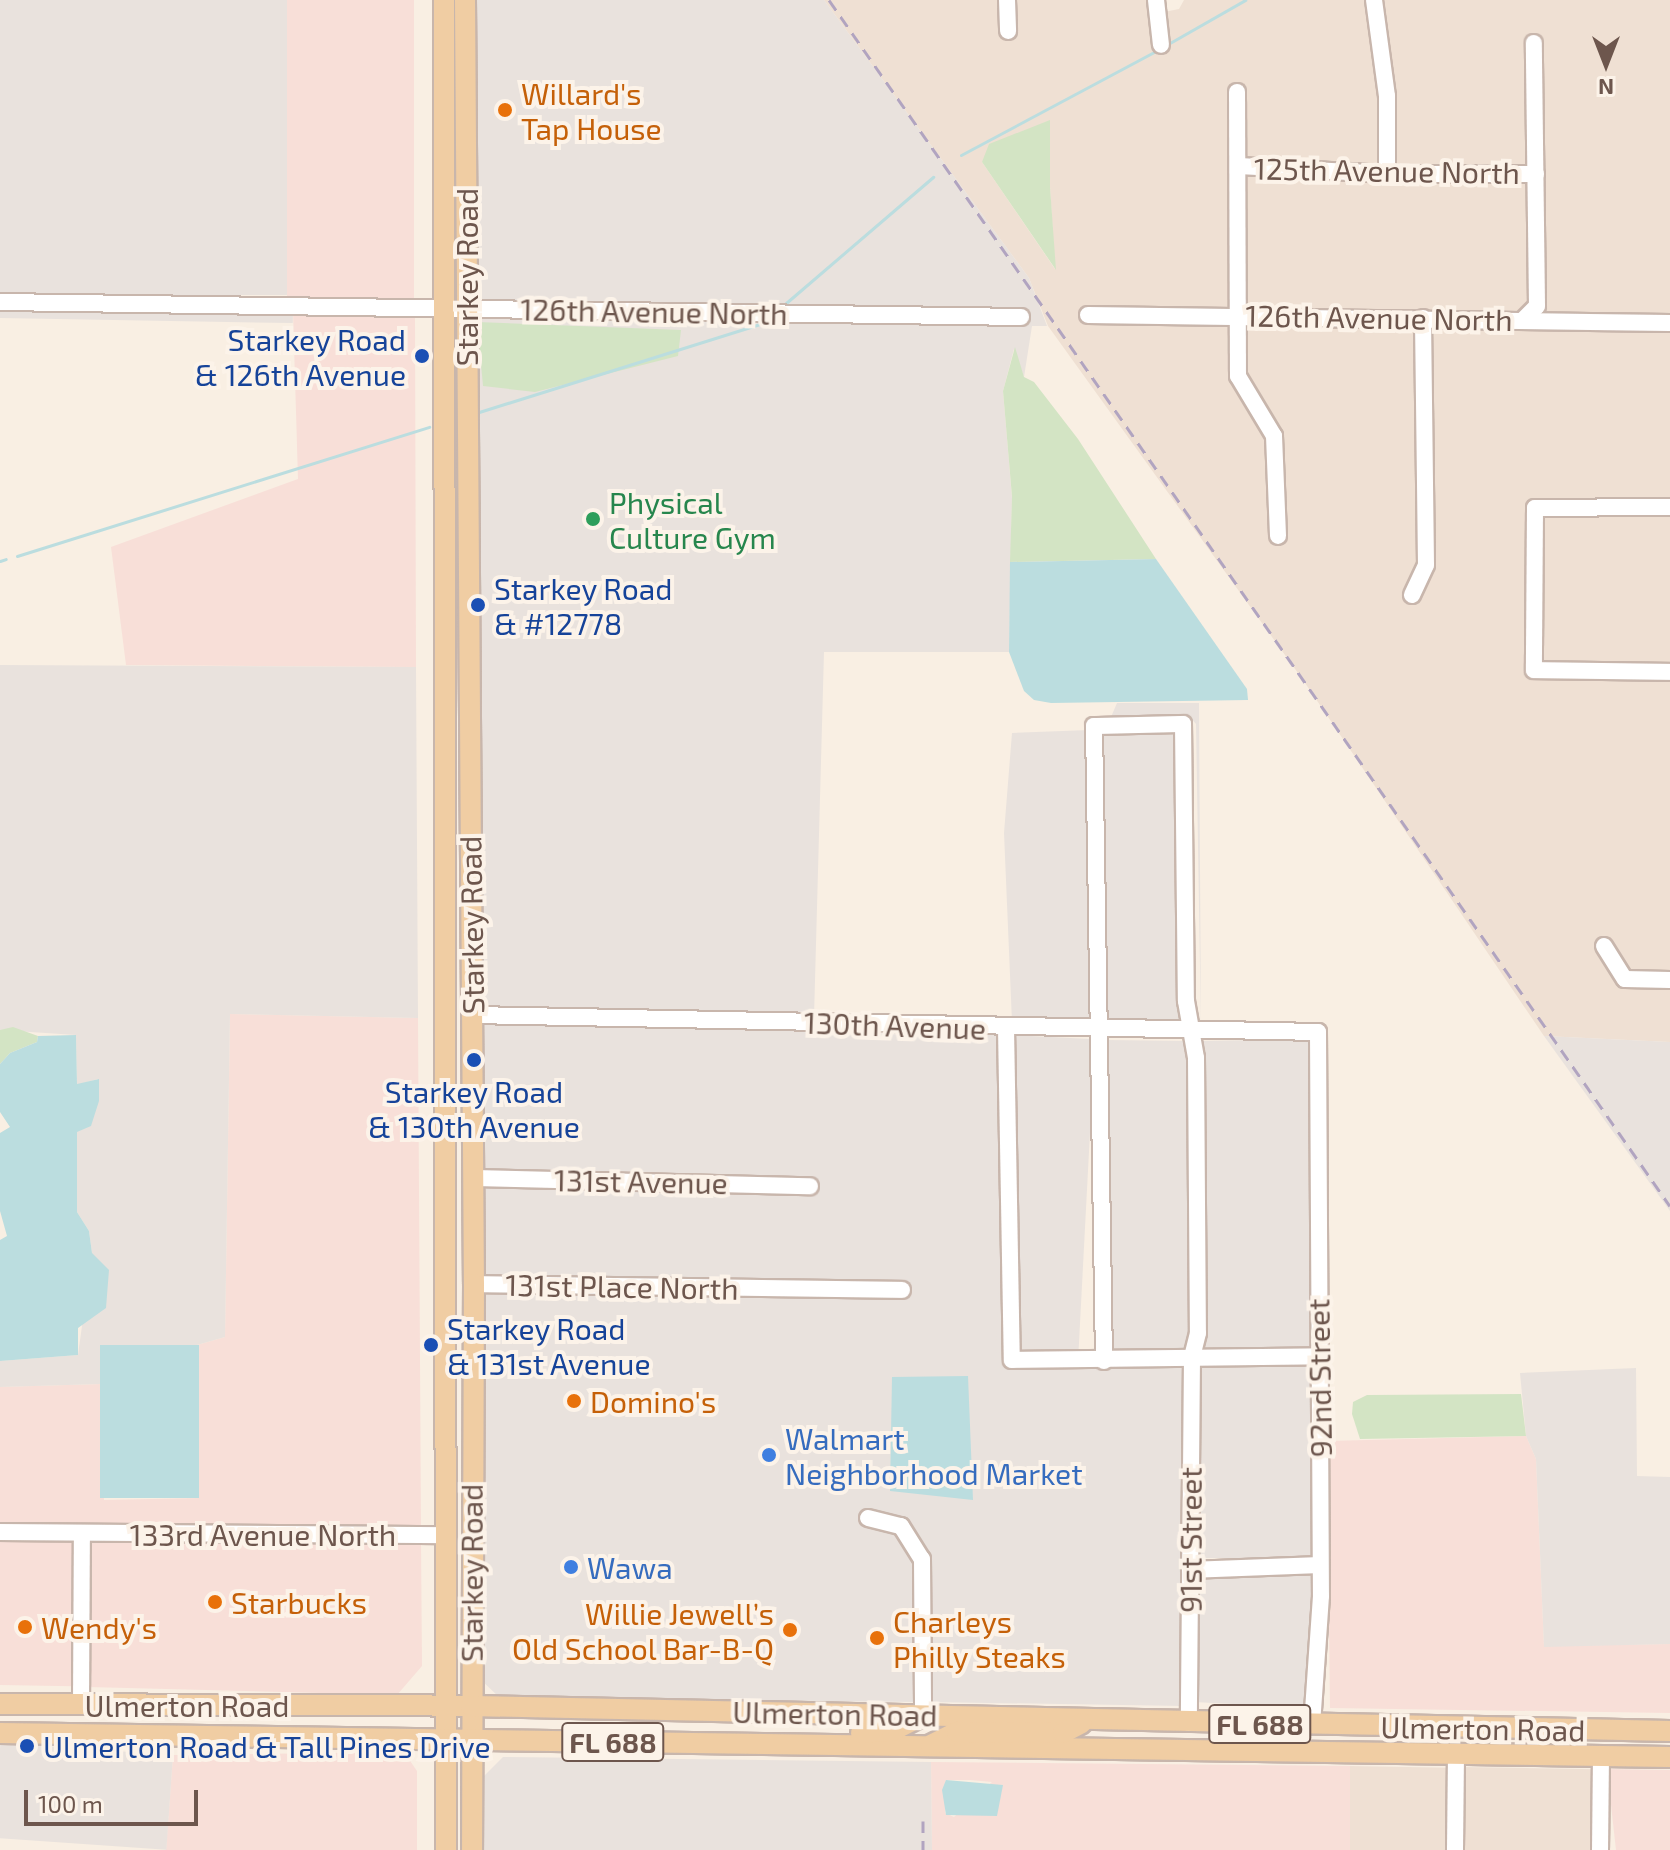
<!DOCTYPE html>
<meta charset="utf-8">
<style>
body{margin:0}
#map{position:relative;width:1670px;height:1850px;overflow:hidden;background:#f9efe3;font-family:"Exo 2",sans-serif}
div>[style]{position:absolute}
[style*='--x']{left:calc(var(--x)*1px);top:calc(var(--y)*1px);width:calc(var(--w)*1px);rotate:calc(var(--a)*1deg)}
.residential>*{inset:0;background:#efe0d3;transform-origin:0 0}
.commercial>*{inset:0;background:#f8dfd8;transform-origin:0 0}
.industrial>*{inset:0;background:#e9e2dd;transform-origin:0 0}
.green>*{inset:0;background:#d3e4c4}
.water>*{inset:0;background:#bbdddf;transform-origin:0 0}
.stream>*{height:3px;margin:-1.5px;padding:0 1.5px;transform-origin:1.5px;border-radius:1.5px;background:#bbdddf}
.roads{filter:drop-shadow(2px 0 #c8b6ac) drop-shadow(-2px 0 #c8b6ac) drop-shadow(0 2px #c8b6ac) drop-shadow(0 -2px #c8b6ac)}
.minor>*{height:16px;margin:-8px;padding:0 8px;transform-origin:8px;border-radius:8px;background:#fff}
.major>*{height:20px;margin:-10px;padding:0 10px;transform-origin:10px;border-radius:10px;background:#f0cda3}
.rail>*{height:3px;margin-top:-1.5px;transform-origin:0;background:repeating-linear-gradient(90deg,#b1a4c0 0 12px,transparent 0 20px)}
.dots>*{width:22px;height:22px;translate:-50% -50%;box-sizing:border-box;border:4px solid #fcf3e9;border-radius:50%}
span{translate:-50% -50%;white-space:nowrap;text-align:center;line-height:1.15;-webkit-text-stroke:8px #fcf3e9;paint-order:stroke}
.shield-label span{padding:2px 6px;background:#fcf3e9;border:2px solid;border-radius:6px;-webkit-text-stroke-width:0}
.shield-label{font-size:28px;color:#6d564d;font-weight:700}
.food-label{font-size:30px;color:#c56008}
.left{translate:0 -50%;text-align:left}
.right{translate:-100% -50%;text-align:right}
.street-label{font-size:30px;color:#6d564d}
.transit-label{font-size:30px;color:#164399}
.leisure-label{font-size:30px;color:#27864d}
.shop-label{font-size:30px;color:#366cbe}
.north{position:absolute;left:1566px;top:24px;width:80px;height:80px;-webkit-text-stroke:6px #fcf3e9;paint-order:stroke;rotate:180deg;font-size:22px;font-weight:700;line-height:32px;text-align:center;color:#6d564d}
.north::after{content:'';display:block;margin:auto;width:28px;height:36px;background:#6d564d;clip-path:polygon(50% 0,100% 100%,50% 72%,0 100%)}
.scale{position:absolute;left:24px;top:1790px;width:174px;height:36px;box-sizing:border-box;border:4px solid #6d564d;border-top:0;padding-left:10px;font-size:24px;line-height:28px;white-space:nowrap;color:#6d564d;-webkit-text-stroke:6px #fcf3e9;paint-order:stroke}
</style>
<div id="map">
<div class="residential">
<i style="clip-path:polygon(evenodd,824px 0,1001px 0,1002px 37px,1014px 37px,1013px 0,1150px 0,1157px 52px,1168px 50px,1164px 12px,1179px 9px,1184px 0,1368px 0,1382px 97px,1381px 167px,1245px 160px,1243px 86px,1232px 86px,1232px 308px,1082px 308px,1082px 321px,1232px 322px,1233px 379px,1268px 438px,1273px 543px,1285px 542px,1280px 435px,1244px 374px,1244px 322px,1417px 324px,1420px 563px,1404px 598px,1414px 604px,1432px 568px,1429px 325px,1670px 330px,1670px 500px,1529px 502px,1528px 676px,1670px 678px,1670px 973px,1629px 972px,1605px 937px,1596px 945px,1621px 983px,1670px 987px,1670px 1042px,1544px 1036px,1303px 680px,1048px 326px,1029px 278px,824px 0,1050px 121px,1050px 187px,1055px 269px,982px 162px,1050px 121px)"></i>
<i style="clip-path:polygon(1380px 0,1670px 0,1670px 317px,1539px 313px,1539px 36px,1528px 37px,1530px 167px,1393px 168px)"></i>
<i style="clip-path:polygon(1245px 173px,1530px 180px,1531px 303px,1522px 312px,1244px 308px)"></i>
<i style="left:1670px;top:514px;width:151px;height:129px;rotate:90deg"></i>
<i style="left:1350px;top:1766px;width:100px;height:84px;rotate:1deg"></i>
<i style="left:1462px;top:1767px;width:133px;height:83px;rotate:1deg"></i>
</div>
<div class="commercial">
<i style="left:287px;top:0;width:127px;height:299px"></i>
<i style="clip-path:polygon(293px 312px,415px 314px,416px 667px,126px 665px,111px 547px,298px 479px)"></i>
<i style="clip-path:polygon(230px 1014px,418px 1018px,421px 1528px,0 1525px,0 1387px,101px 1384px,104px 1500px,199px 1498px,197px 1345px,225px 1337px)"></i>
<i style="clip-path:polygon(1526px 1436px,1536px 1459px,1544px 1646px,1670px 1644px,1670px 1713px,1330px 1708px,1327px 1441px)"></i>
<i style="left:0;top:1539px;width:76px;height:146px;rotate:1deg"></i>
<i style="clip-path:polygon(88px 1540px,421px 1542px,422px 1666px,397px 1695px,87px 1687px)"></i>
<i style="clip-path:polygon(404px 1752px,417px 1771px,417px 1850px,166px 1850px,173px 1755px)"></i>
<i style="clip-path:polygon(evenodd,931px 1762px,1350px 1766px,1350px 1850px,932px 1850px,931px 1762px,946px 1780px,970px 1780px,992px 1782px,954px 1817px,945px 1813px,946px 1780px)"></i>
<i style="clip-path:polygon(1607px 1769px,1670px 1770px,1670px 1850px,1616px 1850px)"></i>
</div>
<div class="industrial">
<i style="left:0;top:0;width:287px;height:295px"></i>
<i style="clip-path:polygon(474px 0,824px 0,1029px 278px,1047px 326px,1032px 326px,1024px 377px,1014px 349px,1003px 391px,1012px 498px,1009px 652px,824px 652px,814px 1017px,478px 1008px,472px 314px,1026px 324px,1027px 311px,472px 301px)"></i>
<i style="left:0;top:308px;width:293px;height:10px;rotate:1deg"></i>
<i style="clip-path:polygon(0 665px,416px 667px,418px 1018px,230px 1014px,225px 1337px,197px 1345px,100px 1351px,101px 1384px,0 1387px,0 1361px,78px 1355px,92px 1253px,89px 1231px,77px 1212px,77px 1132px,98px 1079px,77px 1085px,76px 1035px,0 1030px)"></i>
<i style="clip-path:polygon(1117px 703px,1199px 703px,1201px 1028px,1196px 724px,1190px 717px,1111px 717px)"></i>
<i style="clip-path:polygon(1089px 730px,1086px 832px,1094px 1026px,1012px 1022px,1004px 833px,1012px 733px)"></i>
<i style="left:1101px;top:730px;width:83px;height:297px"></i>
<i style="clip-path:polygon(478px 1022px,1000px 1035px,1012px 1366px,1186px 1364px,1183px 1706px,929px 1702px,928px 1556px,904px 1521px,863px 1510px,861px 1523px,898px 1532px,916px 1561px,917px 1702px,499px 1697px,479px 1678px,480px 1290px,908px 1297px,909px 1284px,480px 1277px,479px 1185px,815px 1192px,816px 1180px,479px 1172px)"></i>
<i style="left:1012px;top:1035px;width:83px;height:318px;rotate:3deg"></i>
<i style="clip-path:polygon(1544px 1036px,1670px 1042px,1670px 1211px)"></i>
<i style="clip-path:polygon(1312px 1039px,1312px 1349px,1200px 1350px,1204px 1333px,1201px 1041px)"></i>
<i style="clip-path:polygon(1107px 1040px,1189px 1041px,1192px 1332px,1188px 1350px,1110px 1354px)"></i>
<i style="left:1312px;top:1363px;width:195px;height:114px;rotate:90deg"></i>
<i style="clip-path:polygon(1636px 1368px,1637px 1476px,1670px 1477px,1670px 1644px,1544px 1647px,1536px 1459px,1526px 1436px,1520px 1373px)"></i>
<i style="left:1313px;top:1572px;width:136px;height:117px;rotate:93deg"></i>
<i style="left:173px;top:1755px;width:95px;height:173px;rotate:94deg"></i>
<i style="clip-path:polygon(503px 1757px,931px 1762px,932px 1850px,484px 1850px,484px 1776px)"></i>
</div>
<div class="green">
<i style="clip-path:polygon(1050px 120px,1050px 187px,1056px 270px,982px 162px,989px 144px)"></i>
<i style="clip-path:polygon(477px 322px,681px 330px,678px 356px,535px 392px,483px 386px)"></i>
<i style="clip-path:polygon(1015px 347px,1024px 377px,1034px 382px,1078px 439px,1156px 559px,1010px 562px,1012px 497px,1003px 391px)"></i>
<i style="clip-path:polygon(13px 1027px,38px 1036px,37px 1042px,10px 1053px,0 1064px,0 1030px)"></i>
<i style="clip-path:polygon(1521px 1394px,1526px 1436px,1360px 1439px,1352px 1414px,1353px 1402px,1367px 1395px)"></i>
</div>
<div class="water">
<i style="clip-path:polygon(1156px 559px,1247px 689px,1248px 700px,1051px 703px,1034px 700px,1024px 691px,1009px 652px,1010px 562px)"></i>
<i style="clip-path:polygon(76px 1035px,77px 1084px,99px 1079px,99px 1101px,91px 1126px,77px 1132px,77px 1212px,89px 1231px,92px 1253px,109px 1270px,106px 1308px,78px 1328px,78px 1355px,0 1361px,0 1240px,7px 1236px,0 1211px,0 1133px,10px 1127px,0 1112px,0 1064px,10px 1053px,37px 1042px,38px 1036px)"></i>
<i style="left:199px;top:1345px;width:153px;height:99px;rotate:90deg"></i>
<i style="clip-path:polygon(968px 1376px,973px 1500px,890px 1491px,892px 1377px)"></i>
<i style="clip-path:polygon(946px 1780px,1003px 1785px,997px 1816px,946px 1815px,942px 1790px)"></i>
</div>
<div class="stream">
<i style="--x:1168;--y:44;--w:89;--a:-29.7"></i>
<i style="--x:961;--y:155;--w:223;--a:-28.1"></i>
<i style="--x:786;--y:303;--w:194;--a:-40.6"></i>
<i style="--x:479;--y:412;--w:304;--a:-17.4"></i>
<i style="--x:17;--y:556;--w:432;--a:-17.4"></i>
<i style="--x:0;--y:561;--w:6;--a:-18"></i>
</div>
<div class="roads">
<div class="minor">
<i style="--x:1007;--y:0;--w:31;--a:88"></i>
<i style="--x:1156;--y:0;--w:45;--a:83.7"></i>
<i style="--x:1374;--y:0;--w:97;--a:82.3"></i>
<i style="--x:1387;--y:96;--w:78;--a:90"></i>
<i style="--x:1237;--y:92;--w:284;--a:89.8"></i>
<i style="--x:1238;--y:376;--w:70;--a:59"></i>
<i style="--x:1274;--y:436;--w:100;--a:87.7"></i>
<i style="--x:1239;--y:166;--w:148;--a:3.1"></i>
<i style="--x:1387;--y:174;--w:149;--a:0"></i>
<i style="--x:0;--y:302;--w:1021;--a:0.84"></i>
<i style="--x:1088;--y:315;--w:582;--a:0.79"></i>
<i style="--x:1524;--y:319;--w:18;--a:-45"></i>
<i style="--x:1537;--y:306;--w:263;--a:-90.7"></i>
<i style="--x:1670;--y:507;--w:135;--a:179.6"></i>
<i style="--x:1535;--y:508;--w:162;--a:90.4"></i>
<i style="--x:1534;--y:670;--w:136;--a:0.8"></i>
<i style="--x:1412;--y:595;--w:33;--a:-65"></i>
<i style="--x:1426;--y:565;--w:247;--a:-90.7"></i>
<i style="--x:1604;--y:946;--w:39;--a:58"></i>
<i style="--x:1625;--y:979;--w:45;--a:1.3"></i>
<i style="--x:472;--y:1015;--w:846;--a:1.15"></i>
<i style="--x:1318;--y:1032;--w:564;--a:89.7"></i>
<i style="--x:1321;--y:1596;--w:128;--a:94"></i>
<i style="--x:1006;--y:1028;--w:332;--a:89"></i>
<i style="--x:1012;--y:1360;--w:306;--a:-0.7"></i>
<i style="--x:473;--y:1178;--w:337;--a:1.4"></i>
<i style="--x:474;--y:1284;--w:428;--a:0.8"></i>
<i style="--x:1104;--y:1361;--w:635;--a:-90.9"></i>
<i style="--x:1094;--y:726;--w:89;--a:-1.3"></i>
<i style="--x:1183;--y:724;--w:277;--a:89.4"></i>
<i style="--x:1186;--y:1001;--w:58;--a:80"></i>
<i style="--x:1196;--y:1058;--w:275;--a:89.6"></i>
<i style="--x:1198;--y:1333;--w:25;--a:104"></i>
<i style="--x:1192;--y:1357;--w:366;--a:90.5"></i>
<i style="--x:868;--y:1518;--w:34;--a:14"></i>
<i style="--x:901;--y:1526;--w:39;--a:58"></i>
<i style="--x:922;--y:1559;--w:156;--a:89.6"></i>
<i style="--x:0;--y:1532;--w:445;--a:0.4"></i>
<i style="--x:1190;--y:1570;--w:129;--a:-2.2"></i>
<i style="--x:81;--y:1704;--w:171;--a:-89.7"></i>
<i style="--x:1455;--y:1850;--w:96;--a:-89.4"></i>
<i style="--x:1600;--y:1850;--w:94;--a:-89.4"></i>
</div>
<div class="major">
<i style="--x:444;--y:0;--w:1850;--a:89.94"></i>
<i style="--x:465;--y:0;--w:1284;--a:89.6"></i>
<i style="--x:474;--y:1284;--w:566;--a:90.2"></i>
<i style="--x:0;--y:1704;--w:471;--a:0.2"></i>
<i style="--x:471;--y:1706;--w:1199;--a:1.19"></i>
<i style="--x:0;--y:1733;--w:1670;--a:0.82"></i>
<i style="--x:861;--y:1733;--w:31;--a:-4"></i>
<i style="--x:892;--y:1731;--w:33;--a:-27"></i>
<i style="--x:931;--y:1745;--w:29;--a:-27"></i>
<i style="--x:957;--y:1732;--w:106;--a:0.5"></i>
<i style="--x:1063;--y:1733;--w:21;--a:-28"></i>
</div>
</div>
<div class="rail">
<i style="--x:829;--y:0;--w:1470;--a:55.11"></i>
<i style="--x:923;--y:1821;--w:29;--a:90"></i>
</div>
<div class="dots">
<i style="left:505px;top:110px;background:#e8710a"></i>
<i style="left:422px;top:356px;background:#1a4fb4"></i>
<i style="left:593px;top:519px;background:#2e9e5b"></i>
<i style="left:478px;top:605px;background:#1a4fb4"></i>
<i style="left:474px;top:1060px;background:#1a4fb4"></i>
<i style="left:431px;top:1345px;background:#1a4fb4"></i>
<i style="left:574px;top:1401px;background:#e8710a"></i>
<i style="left:769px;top:1455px;background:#3f7fe0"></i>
<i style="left:571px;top:1567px;background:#3f7fe0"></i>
<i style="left:215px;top:1602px;background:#e8710a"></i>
<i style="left:25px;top:1627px;background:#e8710a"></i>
<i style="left:790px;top:1630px;background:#e8710a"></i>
<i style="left:877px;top:1638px;background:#e8710a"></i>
<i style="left:27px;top:1746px;background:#1a4fb4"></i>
</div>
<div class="shield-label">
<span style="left:1260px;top:1724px">FL 688</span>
<span style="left:613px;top:1742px">FL 688</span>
</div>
<div class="food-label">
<span class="left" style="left:521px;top:110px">Willard's<br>Tap House</span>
<span class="left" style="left:590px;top:1401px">Domino's</span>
<span class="left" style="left:231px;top:1602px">Starbucks</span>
<span class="right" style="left:774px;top:1630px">Willie Jewell’s<br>Old School Bar-B-Q</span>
<span class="left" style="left:893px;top:1638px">Charleys<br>Philly Steaks</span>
<span class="left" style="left:41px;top:1627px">Wendy's</span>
</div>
<div class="street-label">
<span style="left:1387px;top:170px;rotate:1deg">125th Avenue North</span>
<span style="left:466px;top:277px;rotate:-90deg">Starkey Road</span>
<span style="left:654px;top:311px;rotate:1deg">126th Avenue North</span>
<span style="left:1379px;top:317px;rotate:1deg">126th Avenue North</span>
<span style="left:471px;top:925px;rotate:-91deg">Starkey Road</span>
<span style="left:895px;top:1025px;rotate:2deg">130th Avenue</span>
<span style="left:641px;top:1181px;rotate:1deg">131st Avenue</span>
<span style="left:622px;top:1286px;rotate:1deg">131st Place North</span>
<span style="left:1319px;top:1378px;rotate:-91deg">92nd Street</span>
<span style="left:263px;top:1534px">133rd Avenue North</span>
<span style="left:1190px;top:1540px;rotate:-90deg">91st Street</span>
<span style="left:471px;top:1573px;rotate:-90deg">Starkey Road</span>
<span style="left:187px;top:1705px">Ulmerton Road</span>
<span style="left:835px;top:1713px;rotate:1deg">Ulmerton Road</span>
<span style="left:1483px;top:1728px;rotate:1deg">Ulmerton Road</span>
</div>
<div class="transit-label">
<span class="right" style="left:406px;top:356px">Starkey Road<br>&amp; 126th Avenue</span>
<span class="left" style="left:494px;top:605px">Starkey Road<br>&amp; #12778</span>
<span style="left:474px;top:1108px">Starkey Road<br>&amp; 130th Avenue</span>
<span class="left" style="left:447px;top:1345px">Starkey Road<br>&amp; 131st Avenue</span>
<span class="left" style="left:43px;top:1746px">Ulmerton Road &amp; Tall Pines Drive</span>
</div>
<div class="leisure-label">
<span class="left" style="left:609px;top:519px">Physical<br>Culture Gym</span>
</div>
<div class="shop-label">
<span class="left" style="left:785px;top:1455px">Walmart<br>Neighborhood Market</span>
<span class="left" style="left:587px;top:1567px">Wawa</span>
</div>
<div class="north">N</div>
<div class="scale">100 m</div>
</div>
